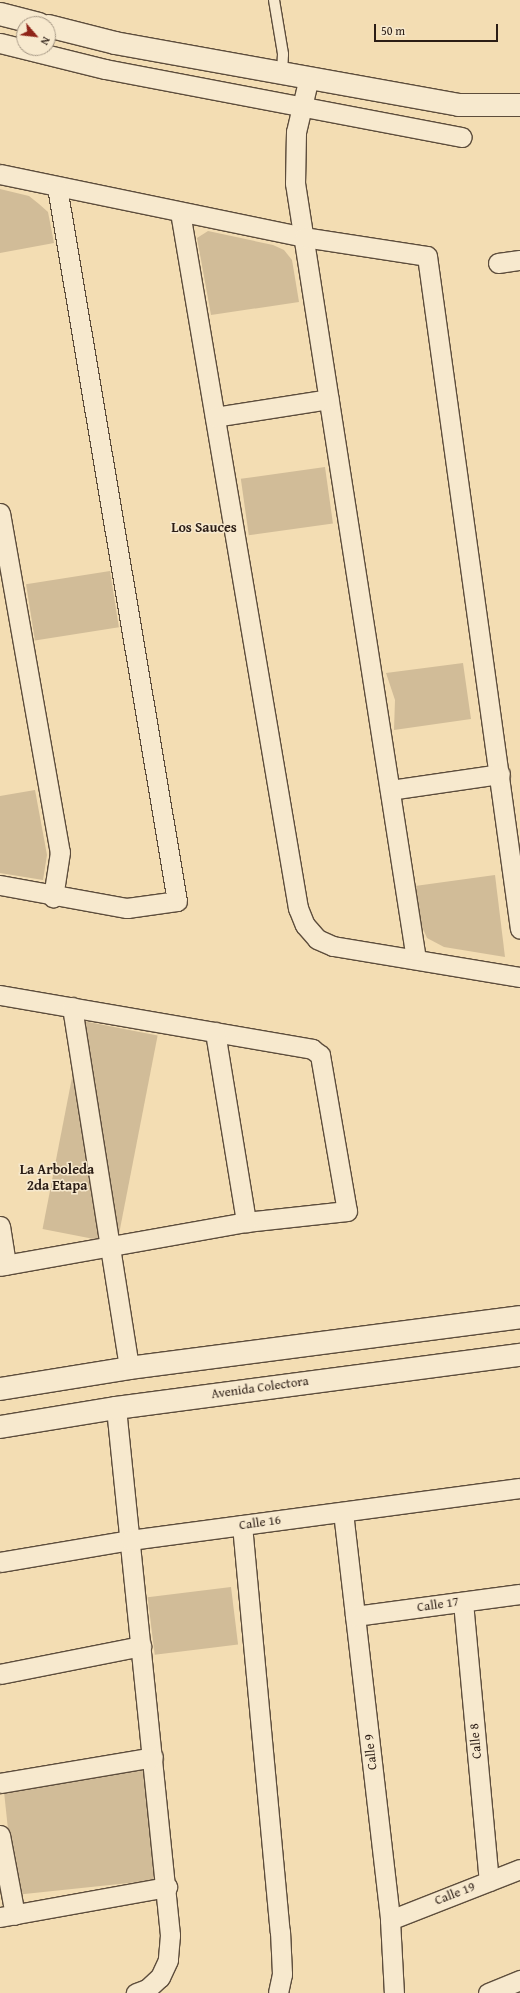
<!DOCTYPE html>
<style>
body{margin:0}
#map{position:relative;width:520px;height:1993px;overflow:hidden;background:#f3ddb3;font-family:"Gentium Book Plus",serif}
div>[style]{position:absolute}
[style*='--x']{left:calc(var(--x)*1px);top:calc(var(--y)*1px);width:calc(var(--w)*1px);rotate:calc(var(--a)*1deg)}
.green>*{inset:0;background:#d1bc98;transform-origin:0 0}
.roads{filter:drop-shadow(1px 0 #5d4d3c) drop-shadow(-1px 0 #5d4d3c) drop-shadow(0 1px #5d4d3c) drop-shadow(0 -1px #5d4d3c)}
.lane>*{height:10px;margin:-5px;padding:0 5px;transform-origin:5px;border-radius:5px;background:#f7e9ce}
.street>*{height:19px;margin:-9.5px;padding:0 9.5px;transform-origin:9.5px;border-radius:9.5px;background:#f7e9ce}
.secondary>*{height:22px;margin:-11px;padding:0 11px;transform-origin:11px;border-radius:11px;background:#f7e9ce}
span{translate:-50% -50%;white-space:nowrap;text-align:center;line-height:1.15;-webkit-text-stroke:3px #f7e9ce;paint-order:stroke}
.street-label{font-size:13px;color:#2b1d15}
.neighbourhood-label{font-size:14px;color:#2b1d15;font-weight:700}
.north{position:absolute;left:16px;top:16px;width:40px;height:40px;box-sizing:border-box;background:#f7e9ce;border:1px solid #a59784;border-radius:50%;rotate:118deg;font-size:11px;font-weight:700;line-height:16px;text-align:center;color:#2b1d15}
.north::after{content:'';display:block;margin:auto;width:14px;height:18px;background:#8f2418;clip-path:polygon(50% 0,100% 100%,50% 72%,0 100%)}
.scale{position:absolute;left:374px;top:24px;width:124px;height:18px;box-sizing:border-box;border:2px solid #2b1d15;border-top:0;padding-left:5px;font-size:12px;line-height:14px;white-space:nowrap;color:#2b1d15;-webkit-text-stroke:3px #f7e9ce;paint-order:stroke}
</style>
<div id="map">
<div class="green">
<i style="clip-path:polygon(0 189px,29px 196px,39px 204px,48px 212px,54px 243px,0 253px)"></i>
<i style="clip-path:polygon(208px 231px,273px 245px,284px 250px,292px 260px,299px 302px,211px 315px,197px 238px)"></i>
<i style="left:325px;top:467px;width:57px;height:85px;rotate:82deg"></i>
<i style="left:110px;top:571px;width:57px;height:85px;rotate:81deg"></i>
<i style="clip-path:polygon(463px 663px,471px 719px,394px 730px,395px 700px,386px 673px)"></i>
<i style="clip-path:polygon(35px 790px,47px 855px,43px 880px,0 873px,0 796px)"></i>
<i style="clip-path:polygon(495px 875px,505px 957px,444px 947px,427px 938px,419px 920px,415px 886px)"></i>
<i style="left:83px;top:1021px;width:76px;height:212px;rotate:11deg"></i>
<i style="left:231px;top:1587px;width:58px;height:84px;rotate:83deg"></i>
<i style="left:143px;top:1765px;width:116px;height:141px;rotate:84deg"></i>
</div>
<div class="roads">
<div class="lane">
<i style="--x:274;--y:0;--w:55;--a:80.5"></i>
<i style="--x:283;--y:54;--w:19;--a:93"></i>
</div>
<div class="street">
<i style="--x:0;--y:43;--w:108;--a:13.9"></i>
<i style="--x:105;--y:69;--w:363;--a:10.8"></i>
<i style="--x:309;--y:77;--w:57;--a:103.3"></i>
<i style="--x:296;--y:132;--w:51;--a:91.1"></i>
<i style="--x:295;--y:183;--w:785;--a:81.14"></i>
<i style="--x:0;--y:174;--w:310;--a:11.7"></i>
<i style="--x:304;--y:237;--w:124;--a:8.8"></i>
<i style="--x:427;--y:256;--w:679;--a:82.13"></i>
<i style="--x:180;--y:212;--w:706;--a:80.38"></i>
<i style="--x:298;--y:908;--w:18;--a:68"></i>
<i style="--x:305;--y:925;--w:18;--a:49"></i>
<i style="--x:317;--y:939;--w:17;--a:24"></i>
<i style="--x:333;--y:946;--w:190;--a:9.4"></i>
<i style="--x:498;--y:263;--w:22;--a:-8"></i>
<i style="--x:215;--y:417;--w:115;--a:-9"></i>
<i style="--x:0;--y:513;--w:344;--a:80"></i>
<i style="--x:60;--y:852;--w:46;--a:98.8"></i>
<i style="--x:390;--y:790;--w:111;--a:-8.3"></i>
<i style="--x:0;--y:885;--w:129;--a:10.3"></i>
<i style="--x:127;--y:908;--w:50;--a:-8"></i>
<i style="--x:177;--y:901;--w:724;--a:-99.54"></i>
<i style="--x:0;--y:995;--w:317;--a:9.8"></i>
<i style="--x:312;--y:1049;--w:10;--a:37"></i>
<i style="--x:320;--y:1055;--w:158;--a:80.2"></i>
<i style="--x:347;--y:1211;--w:102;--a:173.8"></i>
<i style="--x:246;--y:1222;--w:250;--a:169.9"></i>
<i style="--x:72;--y:1007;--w:365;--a:81"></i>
<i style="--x:215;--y:1032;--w:193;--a:80.7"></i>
<i style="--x:0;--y:1226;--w:39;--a:81"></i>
<i style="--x:116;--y:1408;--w:530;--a:84.15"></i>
<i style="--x:170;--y:1935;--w:25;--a:95"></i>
<i style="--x:168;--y:1960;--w:19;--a:115"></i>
<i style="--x:160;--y:1977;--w:18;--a:137"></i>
<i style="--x:147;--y:1989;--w:12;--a:160"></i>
<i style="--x:343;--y:1512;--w:411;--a:83.4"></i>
<i style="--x:390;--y:1920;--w:73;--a:86.9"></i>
<i style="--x:242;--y:1525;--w:408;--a:84.7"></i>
<i style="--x:280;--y:1931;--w:43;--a:87.3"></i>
<i style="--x:282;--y:1974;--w:19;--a:102"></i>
<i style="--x:0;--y:1562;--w:132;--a:-9.6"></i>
<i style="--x:130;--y:1540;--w:393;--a:-7.6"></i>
<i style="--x:463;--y:1602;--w:280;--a:84.7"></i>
<i style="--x:355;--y:1616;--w:166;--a:-7.6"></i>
<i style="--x:0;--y:1674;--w:144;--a:-11.2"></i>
<i style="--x:0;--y:1783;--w:155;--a:-9.6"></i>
<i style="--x:0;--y:1835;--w:81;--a:79.4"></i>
<i style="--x:0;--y:1917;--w:170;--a:-10.2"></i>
<i style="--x:390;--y:1920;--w:140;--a:-21.4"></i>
<i style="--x:488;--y:1993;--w:35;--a:-22"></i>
</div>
<div class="secondary">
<i style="--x:0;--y:14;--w:40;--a:14.4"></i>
<i style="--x:48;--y:26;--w:69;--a:14.2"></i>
<i style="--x:115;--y:43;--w:350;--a:10.2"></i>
<i style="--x:459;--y:105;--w:61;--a:0"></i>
<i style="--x:0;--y:1389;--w:131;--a:-9.2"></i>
<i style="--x:129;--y:1368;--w:394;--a:-7.4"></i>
<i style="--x:0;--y:1427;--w:118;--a:-9.3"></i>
<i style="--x:116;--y:1408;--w:407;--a:-7.5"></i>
</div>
</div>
<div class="street-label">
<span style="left:260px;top:1388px;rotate:-8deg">Avenida Colectora</span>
<span style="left:260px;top:1523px;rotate:-8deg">Calle 16</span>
<span style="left:438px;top:1605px;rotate:-8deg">Calle 17</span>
<span style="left:476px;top:1741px;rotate:-95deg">Calle 8</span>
<span style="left:371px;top:1752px;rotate:-96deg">Calle 9</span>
<span style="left:455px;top:1894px;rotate:-21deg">Calle 19</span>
</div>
<div class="neighbourhood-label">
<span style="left:204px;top:527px">Los Sauces</span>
<span style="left:57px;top:1177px">La Arboleda<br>2da Etapa</span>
</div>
<div class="north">N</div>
<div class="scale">50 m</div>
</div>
